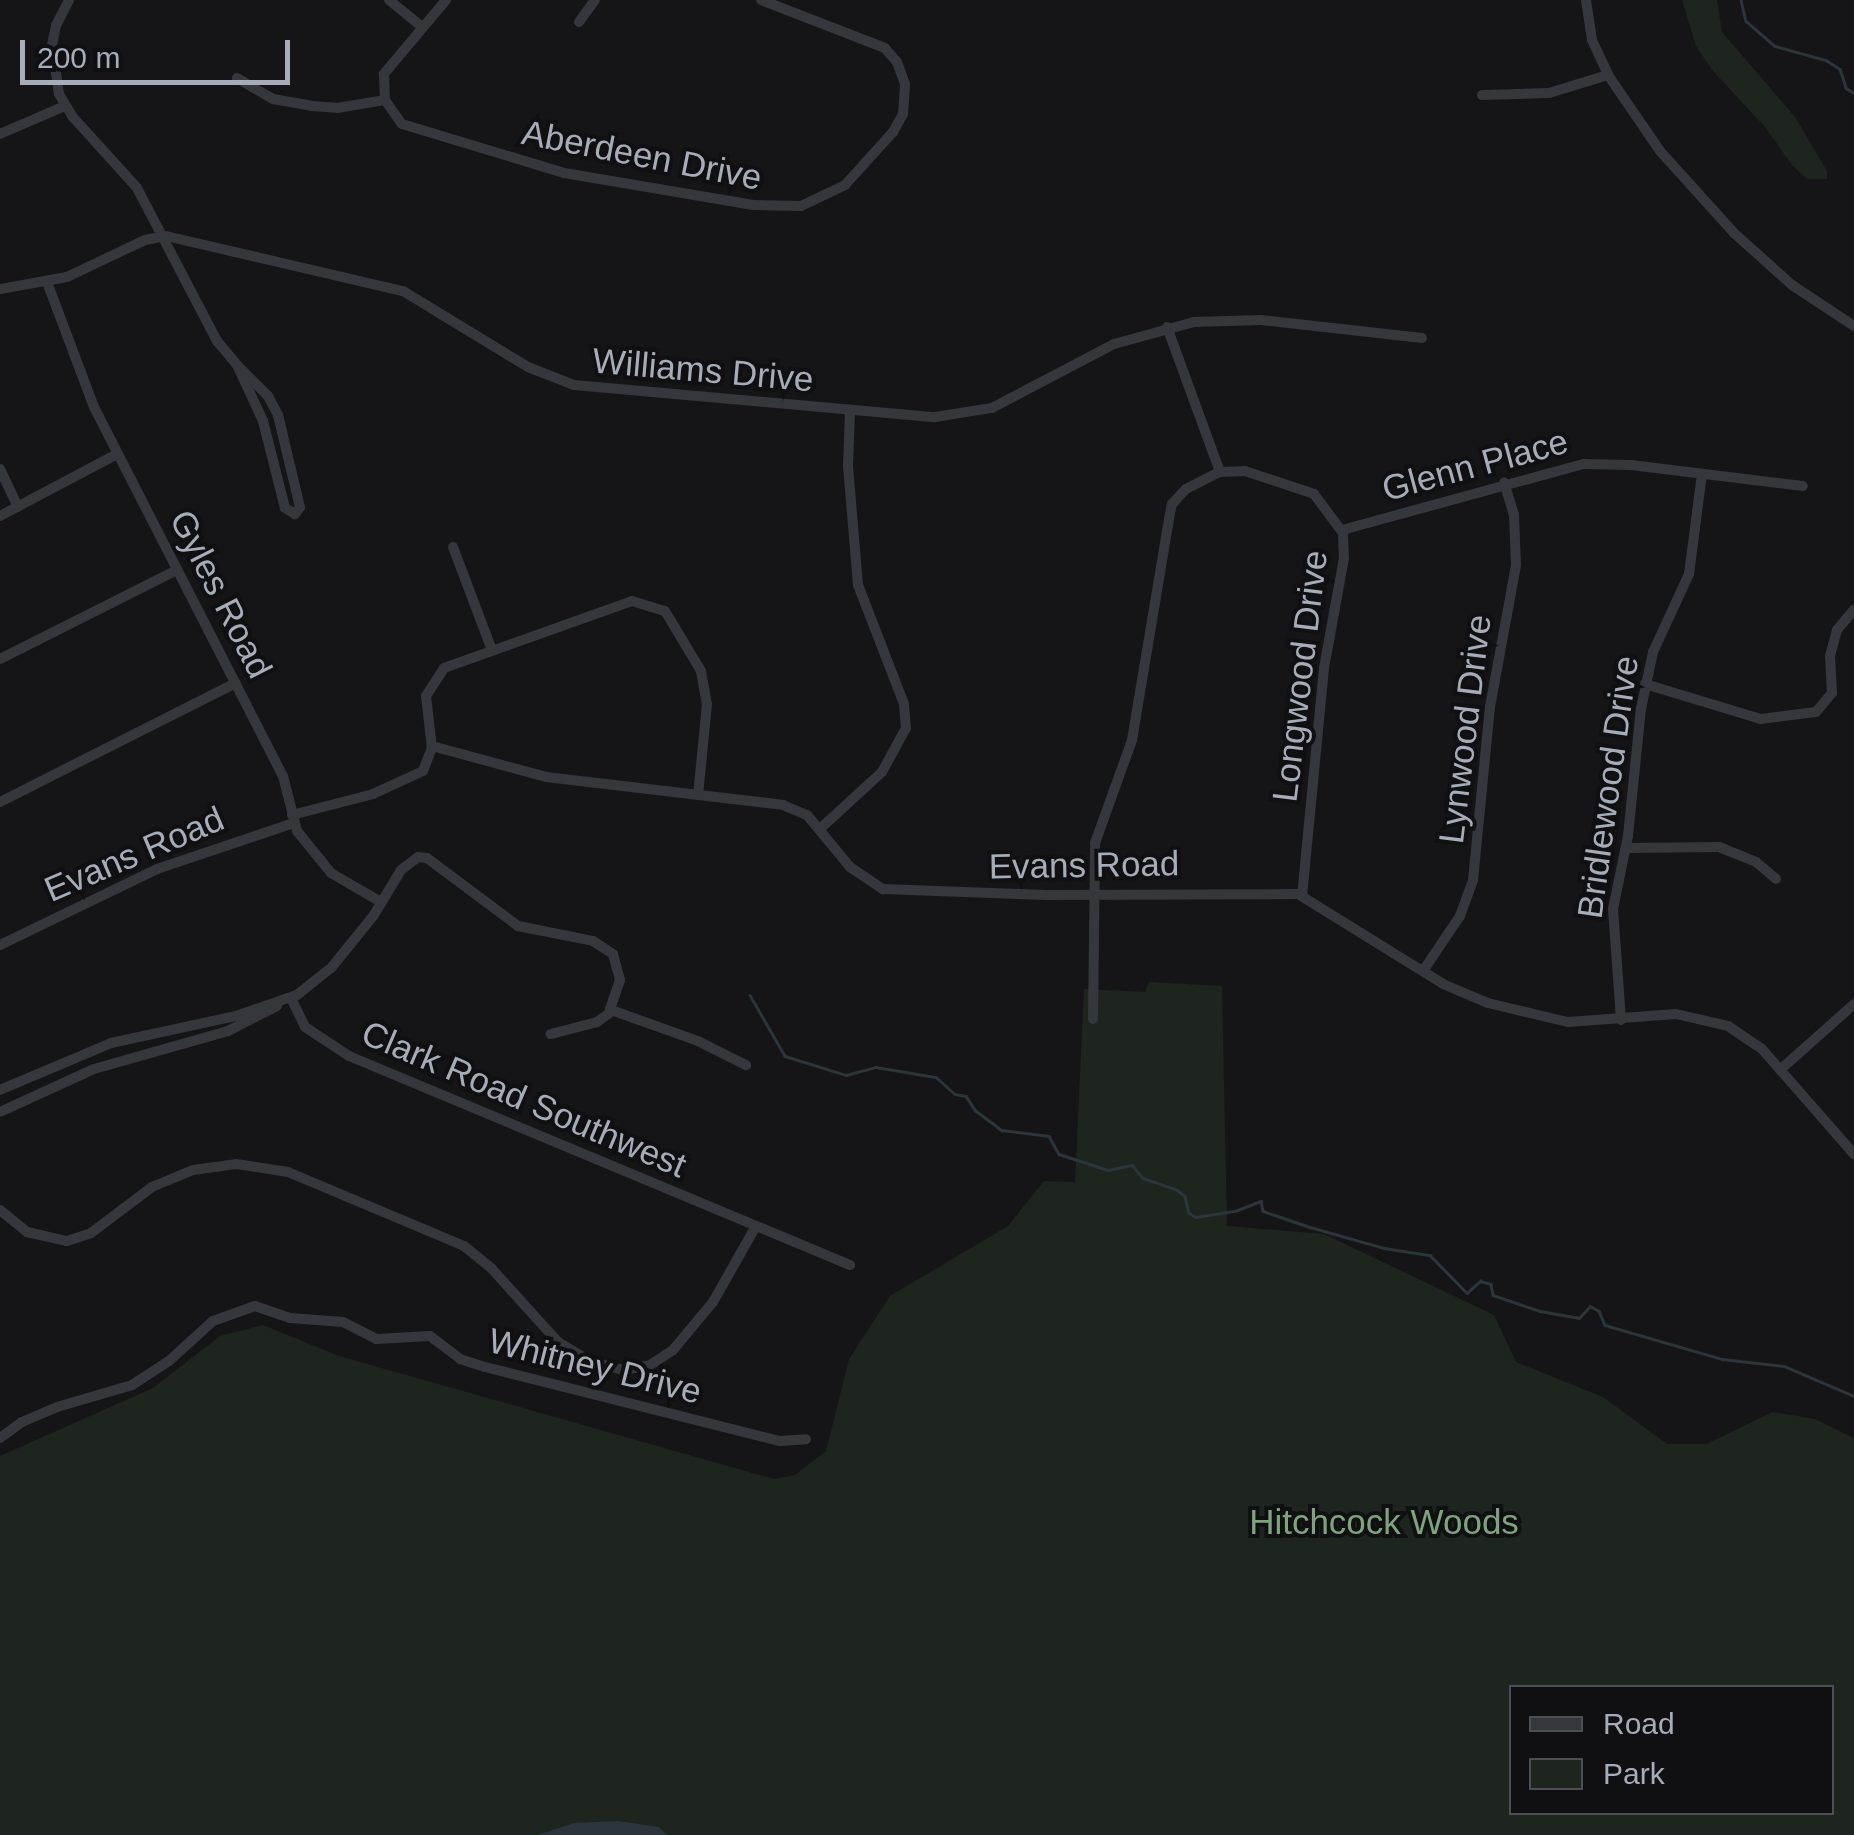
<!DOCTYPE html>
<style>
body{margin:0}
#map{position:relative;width:1854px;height:1835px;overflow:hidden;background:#151517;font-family:Helvetica,sans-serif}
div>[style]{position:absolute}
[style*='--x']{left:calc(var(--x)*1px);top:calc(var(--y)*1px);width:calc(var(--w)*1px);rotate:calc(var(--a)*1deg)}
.green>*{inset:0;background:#1d251e}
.water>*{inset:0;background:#2b353b}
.stream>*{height:2.5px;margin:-1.25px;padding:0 1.25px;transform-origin:1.25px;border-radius:1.25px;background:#2b353b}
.street>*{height:10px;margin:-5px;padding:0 5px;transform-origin:5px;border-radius:5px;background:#36373c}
span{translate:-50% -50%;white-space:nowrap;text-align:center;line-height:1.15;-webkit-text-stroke:8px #101012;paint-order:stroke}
.street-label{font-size:35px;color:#a7adb8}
.park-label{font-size:35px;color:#7ea37e}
.legend{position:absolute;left:1509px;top:1685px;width:325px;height:130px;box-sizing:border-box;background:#101012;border:2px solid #4c4f54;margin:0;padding:12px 18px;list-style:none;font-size:30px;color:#a7adb8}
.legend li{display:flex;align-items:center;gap:20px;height:50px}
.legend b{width:50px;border:2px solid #4c4f54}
.scale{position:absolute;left:20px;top:40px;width:270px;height:45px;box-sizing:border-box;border:5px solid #a7adb8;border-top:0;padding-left:12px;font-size:30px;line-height:35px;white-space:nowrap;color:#a7adb8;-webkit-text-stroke:8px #101012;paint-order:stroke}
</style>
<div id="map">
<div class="green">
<i style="clip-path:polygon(1682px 0,1717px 0,1722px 32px,1795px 117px,1827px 171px,1827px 179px,1807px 179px,1792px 165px,1765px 127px,1713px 71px,1696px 46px)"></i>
<i style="clip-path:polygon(evenodd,1149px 982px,1222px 986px,1227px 1226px,1324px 1234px,1494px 1315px,1516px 1362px,1603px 1397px,1667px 1444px,1706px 1444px,1773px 1412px,1815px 1419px,1854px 1438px,1854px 1835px,0 1835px,0 1456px,153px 1388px,220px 1336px,263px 1325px,339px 1356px,774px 1479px,795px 1475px,826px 1451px,849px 1359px,890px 1296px,1008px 1226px,1044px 1181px,1075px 1182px,1084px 989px,1145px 992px,1149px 982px,1512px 1688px,1832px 1688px,1832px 1812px,1512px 1812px,1512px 1688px)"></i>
</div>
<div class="water">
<i style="clip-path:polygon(618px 1821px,659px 1827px,667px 1835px,537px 1835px,574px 1823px)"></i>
</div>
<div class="stream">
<i style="--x:1741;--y:0;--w:22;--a:77"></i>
<i style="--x:1746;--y:21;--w:38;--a:41"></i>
<i style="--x:1775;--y:46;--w:53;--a:15.4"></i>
<i style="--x:1826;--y:60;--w:17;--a:33"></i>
<i style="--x:1840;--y:69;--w:20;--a:72"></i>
<i style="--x:1846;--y:88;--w:9;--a:32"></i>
<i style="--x:750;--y:995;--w:70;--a:60.2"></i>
<i style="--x:785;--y:1056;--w:64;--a:17.3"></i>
<i style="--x:846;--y:1075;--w:31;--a:-15"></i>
<i style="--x:876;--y:1067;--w:61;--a:9.5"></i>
<i style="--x:936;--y:1077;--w:25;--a:42"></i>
<i style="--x:955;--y:1094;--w:11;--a:10"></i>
<i style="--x:966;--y:1096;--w:17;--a:57"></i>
<i style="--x:975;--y:1110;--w:34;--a:37"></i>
<i style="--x:1002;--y:1130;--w:47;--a:7.3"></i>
<i style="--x:1049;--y:1136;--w:21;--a:61"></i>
<i style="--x:1059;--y:1154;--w:52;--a:18.1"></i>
<i style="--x:1108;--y:1170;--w:25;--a:-12"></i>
<i style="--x:1132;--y:1165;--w:17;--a:50"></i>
<i style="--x:1143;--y:1178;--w:36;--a:19"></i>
<i style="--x:1177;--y:1190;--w:10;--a:37"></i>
<i style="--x:1185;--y:1196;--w:17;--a:77"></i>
<i style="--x:1189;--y:1213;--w:8;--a:30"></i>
<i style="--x:1196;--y:1217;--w:39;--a:-9"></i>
<i style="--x:1235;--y:1211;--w:28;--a:-21"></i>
<i style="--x:1261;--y:1201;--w:10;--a:79"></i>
<i style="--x:1263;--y:1211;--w:50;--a:18.8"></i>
<i style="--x:1310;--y:1227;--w:77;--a:15.8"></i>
<i style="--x:1384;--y:1248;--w:47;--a:8.7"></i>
<i style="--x:1430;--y:1255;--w:53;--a:45.8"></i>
<i style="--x:1467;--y:1293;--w:18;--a:-43"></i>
<i style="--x:1480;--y:1281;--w:11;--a:15"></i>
<i style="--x:1491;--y:1284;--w:11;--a:80"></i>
<i style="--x:1493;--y:1295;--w:50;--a:18.8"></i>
<i style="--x:1540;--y:1311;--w:40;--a:10"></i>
<i style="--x:1579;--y:1318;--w:16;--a:-47"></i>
<i style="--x:1590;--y:1306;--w:10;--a:29"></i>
<i style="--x:1599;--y:1311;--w:15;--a:67"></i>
<i style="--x:1605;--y:1325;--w:122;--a:16.2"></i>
<i style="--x:1722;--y:1359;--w:62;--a:6.4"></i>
<i style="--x:1784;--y:1366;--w:76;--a:23.2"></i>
</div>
<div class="street">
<i style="--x:69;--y:0;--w:28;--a:117"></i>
<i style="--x:56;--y:25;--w:20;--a:101"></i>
<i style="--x:52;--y:45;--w:49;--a:81.9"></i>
<i style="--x:59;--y:94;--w:26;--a:59"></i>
<i style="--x:72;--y:116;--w:97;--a:47.9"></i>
<i style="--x:137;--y:188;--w:173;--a:62.4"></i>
<i style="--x:217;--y:341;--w:31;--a:50"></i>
<i style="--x:389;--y:0;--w:43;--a:39.3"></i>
<i style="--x:446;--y:0;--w:97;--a:130"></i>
<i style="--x:384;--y:74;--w:26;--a:88"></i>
<i style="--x:385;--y:100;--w:29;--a:55"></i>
<i style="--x:402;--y:124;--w:169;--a:16.8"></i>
<i style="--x:564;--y:173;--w:192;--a:9.6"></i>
<i style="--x:753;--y:205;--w:48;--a:1.2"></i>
<i style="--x:801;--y:206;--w:49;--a:-25.5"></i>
<i style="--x:845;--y:185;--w:72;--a:-47.8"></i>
<i style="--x:893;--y:132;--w:21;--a:-61"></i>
<i style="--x:903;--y:114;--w:30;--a:-86"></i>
<i style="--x:905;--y:84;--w:23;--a:-110"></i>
<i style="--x:897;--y:62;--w:18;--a:-131"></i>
<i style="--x:885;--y:48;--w:133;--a:-158.8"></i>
<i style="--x:1586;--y:0;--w:40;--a:81.5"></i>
<i style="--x:1592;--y:40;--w:38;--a:65"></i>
<i style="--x:1608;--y:75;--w:92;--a:55.6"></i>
<i style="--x:1660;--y:151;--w:110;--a:47.9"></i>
<i style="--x:1734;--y:233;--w:78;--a:41.9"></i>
<i style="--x:1792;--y:285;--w:74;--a:33.5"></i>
<i style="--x:579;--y:22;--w:27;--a:-54"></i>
<i style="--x:237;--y:78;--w:42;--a:30.3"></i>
<i style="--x:273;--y:99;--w:39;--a:10"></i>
<i style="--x:311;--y:106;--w:26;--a:4"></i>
<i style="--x:337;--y:108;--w:49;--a:-9.5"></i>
<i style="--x:1482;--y:95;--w:67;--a:-1.7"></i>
<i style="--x:1549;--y:93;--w:62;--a:-17"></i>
<i style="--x:0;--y:134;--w:71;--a:-23.3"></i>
<i style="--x:47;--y:282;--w:134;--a:69.4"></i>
<i style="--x:94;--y:407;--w:415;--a:62.9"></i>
<i style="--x:283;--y:776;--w:57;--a:75.7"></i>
<i style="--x:297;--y:831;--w:54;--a:51"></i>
<i style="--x:331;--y:873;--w:58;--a:30.1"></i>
<i style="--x:0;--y:289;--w:68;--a:-10.2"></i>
<i style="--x:67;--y:277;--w:86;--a:-25.4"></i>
<i style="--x:145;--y:240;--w:21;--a:-11"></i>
<i style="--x:166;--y:236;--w:243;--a:13.1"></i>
<i style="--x:403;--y:291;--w:146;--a:31.3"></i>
<i style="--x:528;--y:367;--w:49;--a:21.4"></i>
<i style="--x:574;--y:385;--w:362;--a:5.1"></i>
<i style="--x:935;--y:417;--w:58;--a:-9"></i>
<i style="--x:992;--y:408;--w:138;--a:-27.7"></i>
<i style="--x:1114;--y:344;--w:83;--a:-15.4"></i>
<i style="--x:1194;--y:322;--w:67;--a:-1.7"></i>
<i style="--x:1261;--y:320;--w:162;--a:6.4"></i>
<i style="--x:1167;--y:327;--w:154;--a:69.9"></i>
<i style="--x:237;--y:365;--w:44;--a:45"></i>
<i style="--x:268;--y:396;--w:21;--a:62"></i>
<i style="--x:278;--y:415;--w:95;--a:76.6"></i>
<i style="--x:300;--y:507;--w:9;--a:126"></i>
<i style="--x:295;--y:514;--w:12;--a:-149"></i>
<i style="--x:285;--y:508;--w:90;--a:-104.2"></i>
<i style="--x:263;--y:421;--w:62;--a:-114.9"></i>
<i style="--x:0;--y:469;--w:42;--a:64.7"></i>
<i style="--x:0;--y:516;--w:132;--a:-27.9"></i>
<i style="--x:1342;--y:530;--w:251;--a:-15.3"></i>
<i style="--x:1584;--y:464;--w:47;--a:1.2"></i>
<i style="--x:1631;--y:465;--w:173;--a:7"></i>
<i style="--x:453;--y:547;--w:110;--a:69.3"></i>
<i style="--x:0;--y:659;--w:198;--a:-26.7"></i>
<i style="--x:1645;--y:684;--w:121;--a:16.8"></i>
<i style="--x:1761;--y:719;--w:55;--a:-7.3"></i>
<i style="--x:1816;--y:712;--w:25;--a:-50"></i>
<i style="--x:1832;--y:693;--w:37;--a:-93"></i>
<i style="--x:1830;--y:656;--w:27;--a:-75"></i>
<i style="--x:1837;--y:630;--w:26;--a:-50"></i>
<i style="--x:432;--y:746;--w:118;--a:15.2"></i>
<i style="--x:546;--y:777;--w:239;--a:6.7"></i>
<i style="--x:783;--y:805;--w:26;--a:23"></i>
<i style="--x:807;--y:815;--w:67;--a:50.4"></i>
<i style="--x:850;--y:867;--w:40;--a:34"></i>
<i style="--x:883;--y:889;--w:163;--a:2.1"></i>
<i style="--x:1046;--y:895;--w:252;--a:-0.2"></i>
<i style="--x:1298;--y:894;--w:171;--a:31.8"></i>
<i style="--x:1443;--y:984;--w:49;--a:22.9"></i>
<i style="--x:1488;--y:1003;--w:82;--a:13.4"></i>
<i style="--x:1568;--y:1022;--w:108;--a:-4.2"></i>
<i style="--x:1676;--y:1014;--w:53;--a:13"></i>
<i style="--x:1728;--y:1026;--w:41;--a:34.1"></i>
<i style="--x:1762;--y:1049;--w:140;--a:48.8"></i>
<i style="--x:0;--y:802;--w:264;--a:-26.8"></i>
<i style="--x:292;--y:815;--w:84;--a:-14.5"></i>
<i style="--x:373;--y:794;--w:55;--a:-24.7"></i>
<i style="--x:423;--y:771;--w:25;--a:-69"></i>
<i style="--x:432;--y:748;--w:52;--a:-96.6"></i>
<i style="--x:426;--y:696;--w:33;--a:-57"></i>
<i style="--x:444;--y:668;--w:200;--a:-19.6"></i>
<i style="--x:632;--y:601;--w:34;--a:17"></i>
<i style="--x:665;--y:611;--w:70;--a:59"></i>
<i style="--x:701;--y:671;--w:34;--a:80"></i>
<i style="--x:707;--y:704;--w:91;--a:95.6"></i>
<i style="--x:821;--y:828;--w:83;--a:-42.6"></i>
<i style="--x:882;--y:772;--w:50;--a:-61.4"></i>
<i style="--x:906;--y:728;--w:24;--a:-95"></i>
<i style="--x:904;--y:704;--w:128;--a:-111.1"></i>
<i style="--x:858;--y:585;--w:119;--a:-94.8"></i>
<i style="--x:848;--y:466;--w:55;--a:-87.9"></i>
<i style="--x:1626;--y:848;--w:93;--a:-0.6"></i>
<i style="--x:1719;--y:847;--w:40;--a:22"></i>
<i style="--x:1756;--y:862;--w:26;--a:40"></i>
<i style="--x:0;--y:945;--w:174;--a:-25.8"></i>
<i style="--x:157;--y:869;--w:145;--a:-18.6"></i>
<i style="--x:1423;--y:971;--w:66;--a:-56.1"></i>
<i style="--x:1460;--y:916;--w:38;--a:-70"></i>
<i style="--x:1473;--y:880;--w:174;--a:-84.4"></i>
<i style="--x:1490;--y:707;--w:144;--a:-79.6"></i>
<i style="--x:1516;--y:565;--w:50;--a:-92.3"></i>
<i style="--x:1514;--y:515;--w:34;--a:-107"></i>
<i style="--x:291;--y:998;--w:32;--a:64"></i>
<i style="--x:305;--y:1027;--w:53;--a:33.4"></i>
<i style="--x:349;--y:1056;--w:543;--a:22.64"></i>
<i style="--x:611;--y:1010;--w:92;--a:19.6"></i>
<i style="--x:698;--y:1041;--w:54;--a:26.6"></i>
<i style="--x:1093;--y:1019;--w:176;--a:-89.3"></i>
<i style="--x:1095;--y:843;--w:109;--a:-70.2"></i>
<i style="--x:1132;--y:740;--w:224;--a:-80.5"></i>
<i style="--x:1169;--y:519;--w:15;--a:-79"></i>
<i style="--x:1172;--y:504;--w:21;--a:-47"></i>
<i style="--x:1186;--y:489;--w:38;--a:-27"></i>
<i style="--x:1220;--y:472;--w:25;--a:-2"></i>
<i style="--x:1245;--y:471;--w:73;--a:18.4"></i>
<i style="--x:1314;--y:494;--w:49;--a:53.4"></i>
<i style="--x:1343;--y:533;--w:25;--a:88"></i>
<i style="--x:1344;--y:558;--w:112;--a:100.3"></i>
<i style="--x:1324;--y:668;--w:228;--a:95.5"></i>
<i style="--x:1621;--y:1020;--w:111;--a:-94.1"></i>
<i style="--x:1613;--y:909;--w:75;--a:-78.4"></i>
<i style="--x:1628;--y:836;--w:128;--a:-84.2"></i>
<i style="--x:1641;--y:709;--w:58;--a:-78.1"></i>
<i style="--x:1653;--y:652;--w:86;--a:-65.2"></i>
<i style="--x:1689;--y:574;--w:101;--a:-82.6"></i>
<i style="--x:1780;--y:1070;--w:99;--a:-41.7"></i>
<i style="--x:0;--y:1090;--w:121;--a:-22.9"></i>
<i style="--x:111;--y:1043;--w:128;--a:-12.2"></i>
<i style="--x:236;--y:1016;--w:65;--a:-19"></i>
<i style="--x:297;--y:995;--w:45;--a:-38.7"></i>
<i style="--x:332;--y:967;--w:67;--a:-51.1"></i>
<i style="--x:374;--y:915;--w:52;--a:-59"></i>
<i style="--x:401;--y:870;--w:21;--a:-37"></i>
<i style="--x:418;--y:857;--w:9;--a:6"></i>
<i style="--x:427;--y:858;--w:114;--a:36.8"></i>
<i style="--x:518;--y:926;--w:76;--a:11.3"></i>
<i style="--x:593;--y:941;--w:24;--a:33"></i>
<i style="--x:613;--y:954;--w:27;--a:75"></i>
<i style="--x:620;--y:980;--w:36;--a:109"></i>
<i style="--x:608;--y:1014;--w:14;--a:144"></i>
<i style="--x:597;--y:1022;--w:48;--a:165.4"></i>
<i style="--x:0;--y:1112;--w:103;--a:-24.6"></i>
<i style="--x:94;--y:1069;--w:139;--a:-15.8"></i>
<i style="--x:228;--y:1031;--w:55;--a:-27"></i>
<i style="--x:0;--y:1210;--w:35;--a:39"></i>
<i style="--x:27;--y:1232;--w:41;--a:12.7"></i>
<i style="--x:67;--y:1241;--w:25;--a:-18"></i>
<i style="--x:91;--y:1233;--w:76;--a:-37"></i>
<i style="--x:152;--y:1187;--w:44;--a:-22.5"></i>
<i style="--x:193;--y:1170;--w:43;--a:-7.9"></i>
<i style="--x:236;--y:1164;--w:53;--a:8.7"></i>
<i style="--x:288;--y:1172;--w:191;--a:22.8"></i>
<i style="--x:464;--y:1246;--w:36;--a:39"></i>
<i style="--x:492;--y:1269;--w:98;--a:47.9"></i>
<i style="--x:558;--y:1342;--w:37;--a:31"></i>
<i style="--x:590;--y:1361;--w:34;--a:15"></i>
<i style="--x:623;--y:1370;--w:27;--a:-10"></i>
<i style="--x:650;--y:1365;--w:27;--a:-33"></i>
<i style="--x:673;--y:1350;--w:62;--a:-50.2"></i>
<i style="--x:713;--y:1302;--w:87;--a:-60.5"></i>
<i style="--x:0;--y:1438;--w:27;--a:-36"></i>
<i style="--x:22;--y:1422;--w:38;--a:-23"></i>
<i style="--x:57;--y:1407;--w:78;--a:-16.3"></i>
<i style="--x:132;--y:1385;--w:44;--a:-33"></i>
<i style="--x:169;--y:1361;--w:59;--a:-42.3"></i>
<i style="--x:213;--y:1321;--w:45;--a:-19.7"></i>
<i style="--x:255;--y:1306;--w:37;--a:19"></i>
<i style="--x:290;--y:1318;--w:53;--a:4.3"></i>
<i style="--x:343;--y:1322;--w:37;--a:27"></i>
<i style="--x:376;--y:1339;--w:54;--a:-3.2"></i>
<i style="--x:430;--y:1336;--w:38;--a:37"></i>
<i style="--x:460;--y:1359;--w:26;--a:18"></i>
<i style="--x:485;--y:1367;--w:304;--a:14.1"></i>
<i style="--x:780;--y:1441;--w:26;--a:-4"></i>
</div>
<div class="street-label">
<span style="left:642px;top:155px;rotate:11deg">Aberdeen Drive</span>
<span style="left:703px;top:370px;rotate:5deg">Williams Drive</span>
<span style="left:1475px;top:465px;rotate:-15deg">Glenn Place</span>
<span style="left:221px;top:594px;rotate:63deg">Gyles Road</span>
<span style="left:1300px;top:676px;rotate:-83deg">Longwood Drive</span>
<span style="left:1465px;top:729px;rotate:-83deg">Lynwood Drive</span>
<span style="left:1608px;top:787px;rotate:-82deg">Bridlewood Drive</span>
<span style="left:134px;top:854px;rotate:-23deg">Evans Road</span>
<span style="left:1084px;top:865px;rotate:-1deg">Evans Road</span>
<span style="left:524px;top:1099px;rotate:23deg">Clark Road Southwest</span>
<span style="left:595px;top:1366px;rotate:14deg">Whitney Drive</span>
</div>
<div class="park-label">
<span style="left:1384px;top:1522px">Hitchcock Woods</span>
</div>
<ul class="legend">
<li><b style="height:12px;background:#36373c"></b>Road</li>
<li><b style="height:28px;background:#1d251e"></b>Park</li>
</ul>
<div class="scale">200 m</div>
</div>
